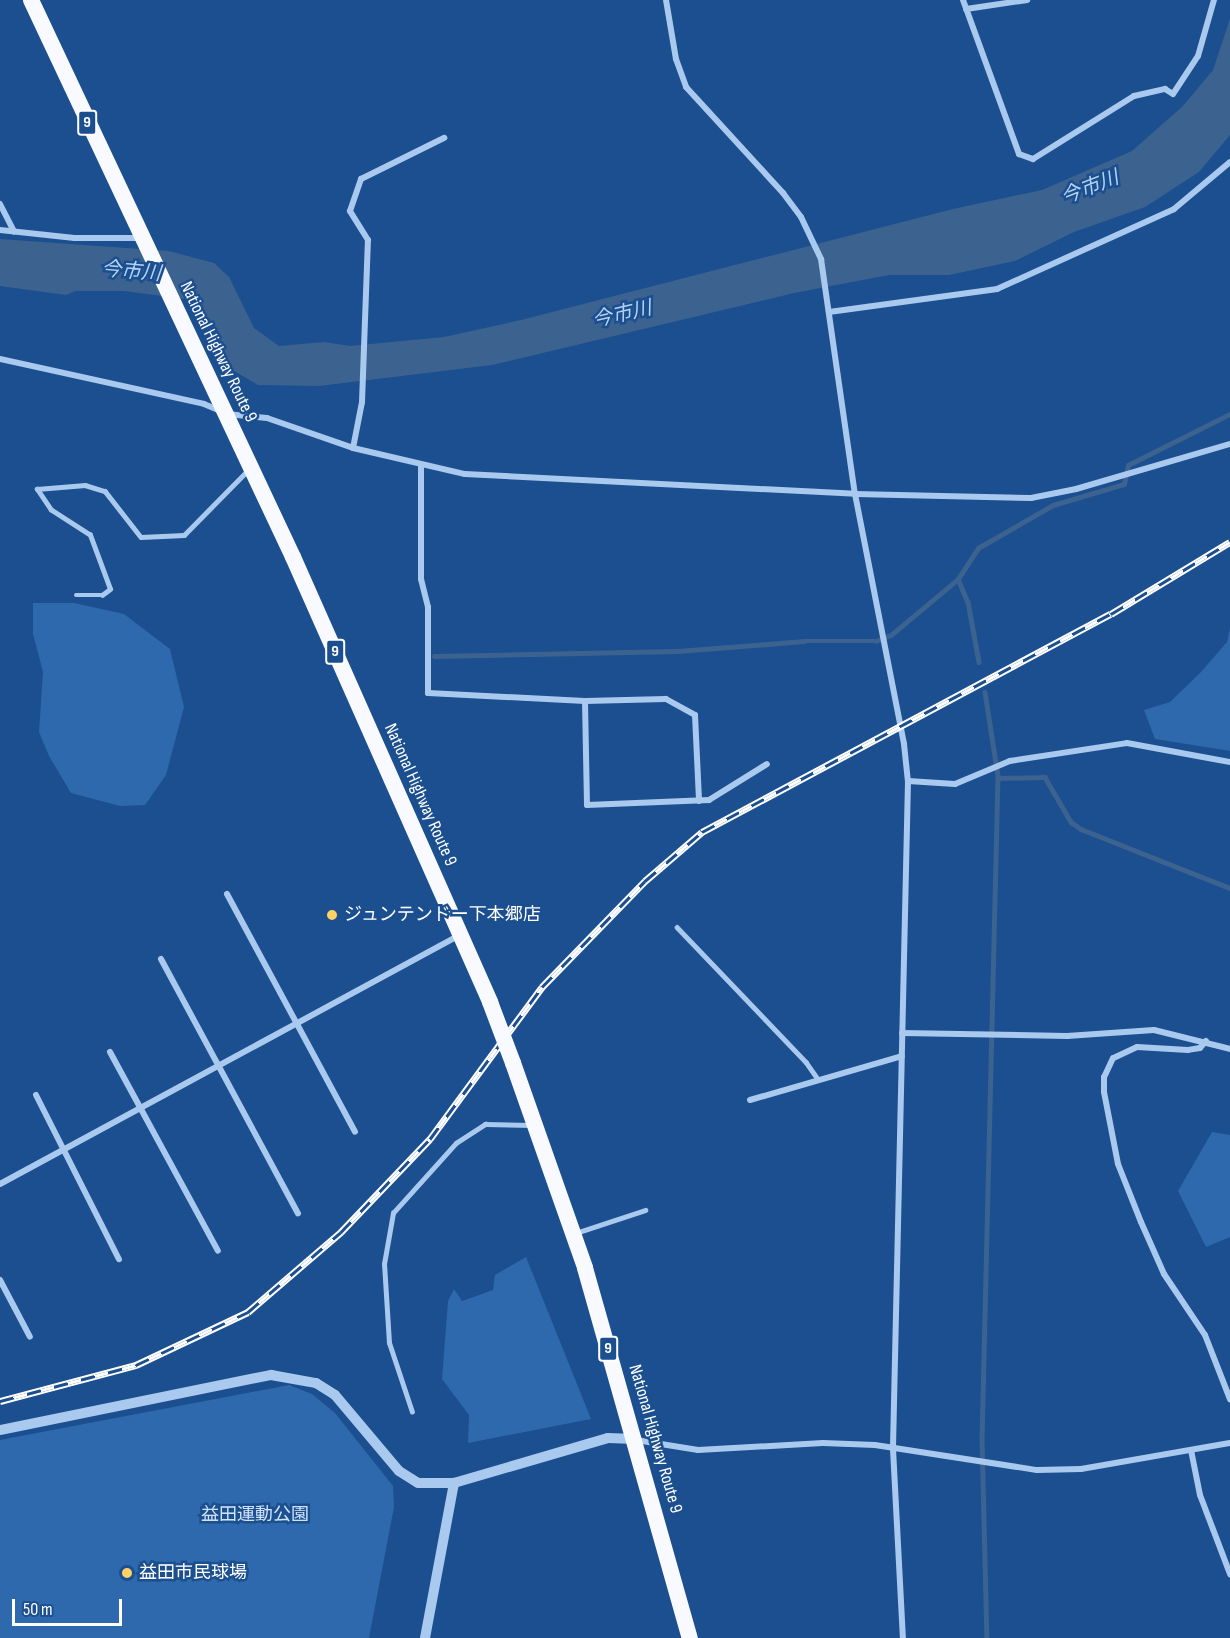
<!DOCTYPE html>
<meta charset="utf-8">
<style>
body{margin:0}
#map{position:relative;width:1230px;height:1638px;overflow:hidden;background:#1b4f8f;font-family:"Sofia Sans Condensed","Noto Sans JP",sans-serif}
div>[style]{position:absolute}
[style*='--x']{left:calc(var(--x)*1px);top:calc(var(--y)*1px);width:calc(var(--w)*1px);rotate:calc(var(--a)*1deg)}
.green>*{inset:0;background:#2e69ad}
.water>*{inset:0;background:#3c6290}
.stream>*{height:4.5px;margin:-2.25px;padding:0 2.25px;transform-origin:2.25px;border-radius:2.25px;background:#3c6290}
.service>*{height:4.5px;margin:-2.25px;padding:0 2.25px;transform-origin:2.25px;border-radius:2.25px;background:#a9c9ee}
.minor>*{height:6px;margin:-3px;padding:0 3px;transform-origin:3px;border-radius:3px;background:#a9c9ee}
.tertiary>*{height:10px;margin:-5px;padding:0 5px;transform-origin:5px;border-radius:5px;background:#a9c9ee}
.trunk>*{height:16px;margin:-8px;padding:0 8px;transform-origin:8px;border-radius:8px;background:#f8faff}
.rail>*{height:7px;margin-top:-3.5px;transform-origin:0;background:repeating-linear-gradient(90deg,#1b4f8f 0 14px,#fff 0 28px);box-sizing:border-box;border-block:2px solid #fff}
.trunk-bridge>*{height:16px;margin:-8px;padding:0 8px;transform-origin:8px;border-radius:8px;background:#f8faff}
.dots>*{width:16px;height:16px;translate:-50% -50%;box-sizing:border-box;border:3px solid #1b4f8f;border-radius:50%}
span{translate:-50% -50%;white-space:nowrap;text-align:center;line-height:1.15;-webkit-text-stroke:5px #1b4f8f;paint-order:stroke}
.shield-label span{padding:2px 4px;background:#1b4f8f;border:2px solid;border-radius:4px;-webkit-text-stroke-width:0}
.shield-label{font-size:16px;color:#fff;font-weight:700}
.street-label{font-size:18px;color:#fff}
.poi-label{font-size:18px;color:#fff}
.left{translate:0 -50%;text-align:left}
.park-label{font-size:18px;color:#cfe3fa}
.water-label{font-size:20px;color:#b5d3f5;font-style:italic}
.scale{position:absolute;left:12px;top:1599px;width:110px;height:27px;box-sizing:border-box;border:3px solid #fff;border-top:0;padding-left:8px;font-size:18px;line-height:21px;white-space:nowrap;color:#fff;-webkit-text-stroke:4px #1b4f8f;paint-order:stroke}
</style>
<div id="map">
<div class="green">
<i style="clip-path:polygon(33px 603px,74px 603px,124px 614px,170px 649px,184px 707px,166px 775px,145px 805px,120px 806px,71px 793px,49px 756px,39px 732px,43px 672px,33px 634px)"></i>
<i style="clip-path:polygon(1230px 628px,1230px 751px,1155px 739px,1144px 710px,1170px 702px,1201px 672px,1227px 642px)"></i>
<i style="clip-path:polygon(1212px 1132px,1230px 1135px,1230px 1237px,1206px 1247px,1178px 1191px)"></i>
<i style="clip-path:polygon(526px 1257px,591px 1419px,468px 1443px,469px 1415px,442px 1379px,448px 1301px,454px 1289px,462px 1301px,493px 1290px,495px 1275px)"></i>
<i style="clip-path:polygon(289px 1385px,312px 1394px,335px 1413px,393px 1486px,394px 1507px,369px 1638px,0 1638px,0 1440px)"></i>
</div>
<div class="water">
<i style="clip-path:polygon(1230px 19px,1230px 135px,1199px 172px,1145px 207px,1074px 232px,1015px 261px,949px 275px,889px 275px,794px 293px,492px 365px,319px 386px,258px 385px,224px 365px,193px 300px,124px 291px,75px 291px,66px 295px,0 286px,0 239px,169px 251px,214px 263px,229px 277px,254px 328px,279px 346px,324px 342px,350px 346px,444px 337px,521px 320px,953px 209px,1042px 190px,1132px 151px,1183px 106px,1213px 70px)"></i>
</div>
<div class="stream">
<i style="--x:958;--y:579;--w:25;--a:67"></i>
<i style="--x:968;--y:602;--w:61;--a:79.6"></i>
<i style="--x:434;--y:656;--w:244;--a:-1.2"></i>
<i style="--x:678;--y:651;--w:126;--a:-4.5"></i>
<i style="--x:804;--y:641;--w:72;--a:0"></i>
<i style="--x:876;--y:641;--w:16;--a:-22"></i>
<i style="--x:891;--y:635;--w:87;--a:-39.9"></i>
<i style="--x:958;--y:579;--w:37;--a:-57"></i>
<i style="--x:978;--y:548;--w:86;--a:-29.8"></i>
<i style="--x:1053;--y:505;--w:74;--a:-16.5"></i>
<i style="--x:1124;--y:484;--w:19;--a:-78"></i>
<i style="--x:1128;--y:465;--w:114;--a:-26.6"></i>
<i style="--x:985;--y:692;--w:85;--a:81.2"></i>
<i style="--x:998;--y:776;--w:662;--a:91.38"></i>
<i style="--x:982;--y:1438;--w:200;--a:88.6"></i>
<i style="--x:998;--y:778;--w:47;--a:-1.2"></i>
<i style="--x:1045;--y:777;--w:52;--a:60"></i>
<i style="--x:1071;--y:822;--w:12;--a:35"></i>
<i style="--x:1081;--y:829;--w:160;--a:21.6"></i>
</div>
<div class="service">
<i style="--x:76;--y:595;--w:26;--a:0"></i>
<i style="--x:102;--y:595;--w:10;--a:-37"></i>
<i style="--x:110;--y:589;--w:58;--a:-110.3"></i>
<i style="--x:90;--y:535;--w:46;--a:-147.3"></i>
<i style="--x:51;--y:510;--w:25;--a:-124"></i>
<i style="--x:37;--y:489;--w:48;--a:-4.8"></i>
<i style="--x:85;--y:485;--w:21;--a:17"></i>
<i style="--x:105;--y:491;--w:58;--a:52"></i>
<i style="--x:141;--y:537;--w:43;--a:-2.7"></i>
<i style="--x:184;--y:535;--w:91;--a:-45.4"></i>
<i style="--x:677;--y:927;--w:187;--a:46.3"></i>
<i style="--x:806;--y:1062;--w:21;--a:55"></i>
<i style="--x:576;--y:1233;--w:73;--a:-18.4"></i>
<i style="--x:412;--y:1412;--w:73;--a:-108.4"></i>
<i style="--x:389;--y:1343;--w:79;--a:-93.6"></i>
<i style="--x:384;--y:1264;--w:52;--a:-80"></i>
<i style="--x:393;--y:1213;--w:94;--a:-48"></i>
<i style="--x:456;--y:1143;--w:35;--a:-33"></i>
<i style="--x:485;--y:1124;--w:46;--a:1.2"></i>
</div>
<div class="minor">
<i style="--x:666;--y:0;--w:60;--a:80.4"></i>
<i style="--x:676;--y:59;--w:30;--a:70"></i>
<i style="--x:686;--y:87;--w:144;--a:47.5"></i>
<i style="--x:783;--y:193;--w:30;--a:53"></i>
<i style="--x:801;--y:217;--w:47;--a:64.5"></i>
<i style="--x:821;--y:259;--w:237;--a:81.8"></i>
<i style="--x:855;--y:494;--w:255;--a:78.9"></i>
<i style="--x:904;--y:744;--w:37;--a:84"></i>
<i style="--x:908;--y:781;--w:668;--a:91.29"></i>
<i style="--x:893;--y:1449;--w:189;--a:87"></i>
<i style="--x:963;--y:0;--w:164;--a:70"></i>
<i style="--x:1019;--y:154;--w:15;--a:20"></i>
<i style="--x:1033;--y:159;--w:119;--a:-32"></i>
<i style="--x:1134;--y:96;--w:32;--a:-13"></i>
<i style="--x:1165;--y:89;--w:9;--a:32"></i>
<i style="--x:1173;--y:94;--w:45;--a:-56.7"></i>
<i style="--x:1198;--y:56;--w:58;--a:-74.1"></i>
<i style="--x:966;--y:9;--w:62;--a:-8.4"></i>
<i style="--x:0;--y:204;--w:31;--a:63"></i>
<i style="--x:0;--y:230;--w:75;--a:6.1"></i>
<i style="--x:75;--y:238;--w:65;--a:0"></i>
<i style="--x:829;--y:312;--w:170;--a:-7.8"></i>
<i style="--x:997;--y:289;--w:194;--a:-24.3"></i>
<i style="--x:1174;--y:209;--w:73;--a:-40"></i>
<i style="--x:0;--y:359;--w:209;--a:12.4"></i>
<i style="--x:204;--y:404;--w:25;--a:23"></i>
<i style="--x:227;--y:414;--w:40;--a:5.7"></i>
<i style="--x:267;--y:418;--w:91;--a:19.2"></i>
<i style="--x:353;--y:448;--w:115;--a:13.1"></i>
<i style="--x:465;--y:474;--w:391;--a:2.9"></i>
<i style="--x:855;--y:494;--w:176;--a:1.3"></i>
<i style="--x:1031;--y:498;--w:46;--a:-11.3"></i>
<i style="--x:1076;--y:489;--w:160;--a:-16.3"></i>
<i style="--x:353;--y:448;--w:47;--a:-78.9"></i>
<i style="--x:362;--y:402;--w:162;--a:-87.9"></i>
<i style="--x:368;--y:240;--w:34;--a:-122"></i>
<i style="--x:350;--y:211;--w:34;--a:-71"></i>
<i style="--x:361;--y:179;--w:93;--a:-26.3"></i>
<i style="--x:421;--y:466;--w:113;--a:90"></i>
<i style="--x:421;--y:579;--w:29;--a:76"></i>
<i style="--x:428;--y:607;--w:86;--a:90"></i>
<i style="--x:428;--y:693;--w:157;--a:2.9"></i>
<i style="--x:585;--y:701;--w:81;--a:-1.4"></i>
<i style="--x:666;--y:699;--w:33;--a:29"></i>
<i style="--x:695;--y:715;--w:86;--a:87.3"></i>
<i style="--x:585;--y:701;--w:104;--a:88.9"></i>
<i style="--x:587;--y:805;--w:122;--a:-2.3"></i>
<i style="--x:709;--y:800;--w:68;--a:-31.8"></i>
<i style="--x:908;--y:781;--w:47;--a:3.7"></i>
<i style="--x:955;--y:784;--w:60;--a:-22.7"></i>
<i style="--x:1010;--y:761;--w:118;--a:-8.7"></i>
<i style="--x:1127;--y:743;--w:105;--a:10.5"></i>
<i style="--x:227;--y:894;--w:270;--a:61.7"></i>
<i style="--x:161;--y:959;--w:289;--a:61.7"></i>
<i style="--x:902;--y:1033;--w:165;--a:1"></i>
<i style="--x:1067;--y:1036;--w:87;--a:-3.9"></i>
<i style="--x:1154;--y:1030;--w:78;--a:14"></i>
<i style="--x:1206;--y:1041;--w:9;--a:131"></i>
<i style="--x:1200;--y:1048;--w:12;--a:171"></i>
<i style="--x:1188;--y:1050;--w:51;--a:-176.6"></i>
<i style="--x:1137;--y:1047;--w:26;--a:155"></i>
<i style="--x:1113;--y:1058;--w:21;--a:115"></i>
<i style="--x:1104;--y:1077;--w:15;--a:90"></i>
<i style="--x:1104;--y:1092;--w:73;--a:79"></i>
<i style="--x:1118;--y:1164;--w:62;--a:68.4"></i>
<i style="--x:1141;--y:1222;--w:57;--a:66.1"></i>
<i style="--x:1164;--y:1274;--w:73;--a:56.1"></i>
<i style="--x:1205;--y:1335;--w:69;--a:68.7"></i>
<i style="--x:110;--y:1052;--w:226;--a:61.5"></i>
<i style="--x:36;--y:1095;--w:184;--a:63.2"></i>
<i style="--x:750;--y:1100;--w:158;--a:-16.1"></i>
<i style="--x:0;--y:1184;--w:521;--a:-28.43"></i>
<i style="--x:0;--y:1280;--w:64;--a:62.2"></i>
<i style="--x:636;--y:1440;--w:63;--a:9.2"></i>
<i style="--x:698;--y:1450;--w:125;--a:-3.2"></i>
<i style="--x:823;--y:1443;--w:52;--a:2.2"></i>
<i style="--x:875;--y:1445;--w:164;--a:8.8"></i>
<i style="--x:1037;--y:1470;--w:44;--a:-1.3"></i>
<i style="--x:1081;--y:1469;--w:151;--a:-9.9"></i>
<i style="--x:1191;--y:1450;--w:46;--a:78.7"></i>
<i style="--x:1200;--y:1495;--w:85;--a:69.2"></i>
</div>
<div class="tertiary">
<i style="--x:0;--y:1430;--w:277;--a:-11.5"></i>
<i style="--x:271;--y:1375;--w:46;--a:10.1"></i>
<i style="--x:316;--y:1383;--w:22;--a:32"></i>
<i style="--x:335;--y:1395;--w:99;--a:49.9"></i>
<i style="--x:399;--y:1471;--w:22;--a:32"></i>
<i style="--x:418;--y:1483;--w:36;--a:0"></i>
<i style="--x:454;--y:1483;--w:160;--a:-16.3"></i>
<i style="--x:608;--y:1438;--w:27;--a:2"></i>
<i style="--x:425;--y:1638;--w:158;--a:-79.4"></i>
</div>
<div class="trunk">
<i style="--x:31;--y:0;--w:616;--a:64.81"></i>
<i style="--x:293;--y:557;--w:487;--a:66.1"></i>
<i style="--x:513;--y:1063;--w:217;--a:70.6"></i>
<i style="--x:585;--y:1268;--w:385;--a:74.2"></i>
</div>
<div class="rail">
<i style="--x:0;--y:1401;--w:141;--a:-14.8"></i>
<i style="--x:136;--y:1365;--w:124;--a:-25.3"></i>
<i style="--x:248;--y:1312;--w:123;--a:-40.7"></i>
<i style="--x:341;--y:1232;--w:129;--a:-46.3"></i>
<i style="--x:430;--y:1139;--w:189;--a:-53.6"></i>
<i style="--x:542;--y:987;--w:148;--a:-45.8"></i>
<i style="--x:645;--y:881;--w:75;--a:-40.7"></i>
<i style="--x:702;--y:832;--w:463;--a:-28.1"></i>
<i style="--x:1111;--y:614;--w:139;--a:-31.2"></i>
</div>
<div class="trunk-bridge">
<i style="--x:490;--y:1002;--w:65;--a:69.3"></i>
</div>
<div class="dots">
<i style="left:332px;top:915px;background:#ffd166"></i>
<i style="left:127px;top:1573px;background:#ffd166"></i>
</div>
<div class="shield-label">
<span style="left:87px;top:123px">9</span>
<span style="left:335px;top:652px">9</span>
<span style="left:608px;top:1349px">9</span>
</div>
<div class="street-label">
<span style="left:218px;top:352px;rotate:64deg">National Highway Route 9</span>
<span style="left:420px;top:795px;rotate:66deg">National Highway Route 9</span>
<span style="left:655px;top:1439px;rotate:74deg">National Highway Route 9</span>
</div>
<div class="poi-label">
<span class="left" style="left:344px;top:915px">ジュンテンドー下本郷店</span>
<span class="left" style="left:139px;top:1573px">益田市民球場</span>
</div>
<div class="park-label">
<span style="left:255px;top:1515px">益田運動公園</span>
</div>
<div class="water-label">
<span style="left:1090px;top:188px;rotate:-21deg">今市川</span>
<span style="left:131px;top:272px;rotate:5deg">今市川</span>
<span style="left:622px;top:315px;rotate:-13deg">今市川</span>
</div>
<div class="scale">50 m</div>
</div>
